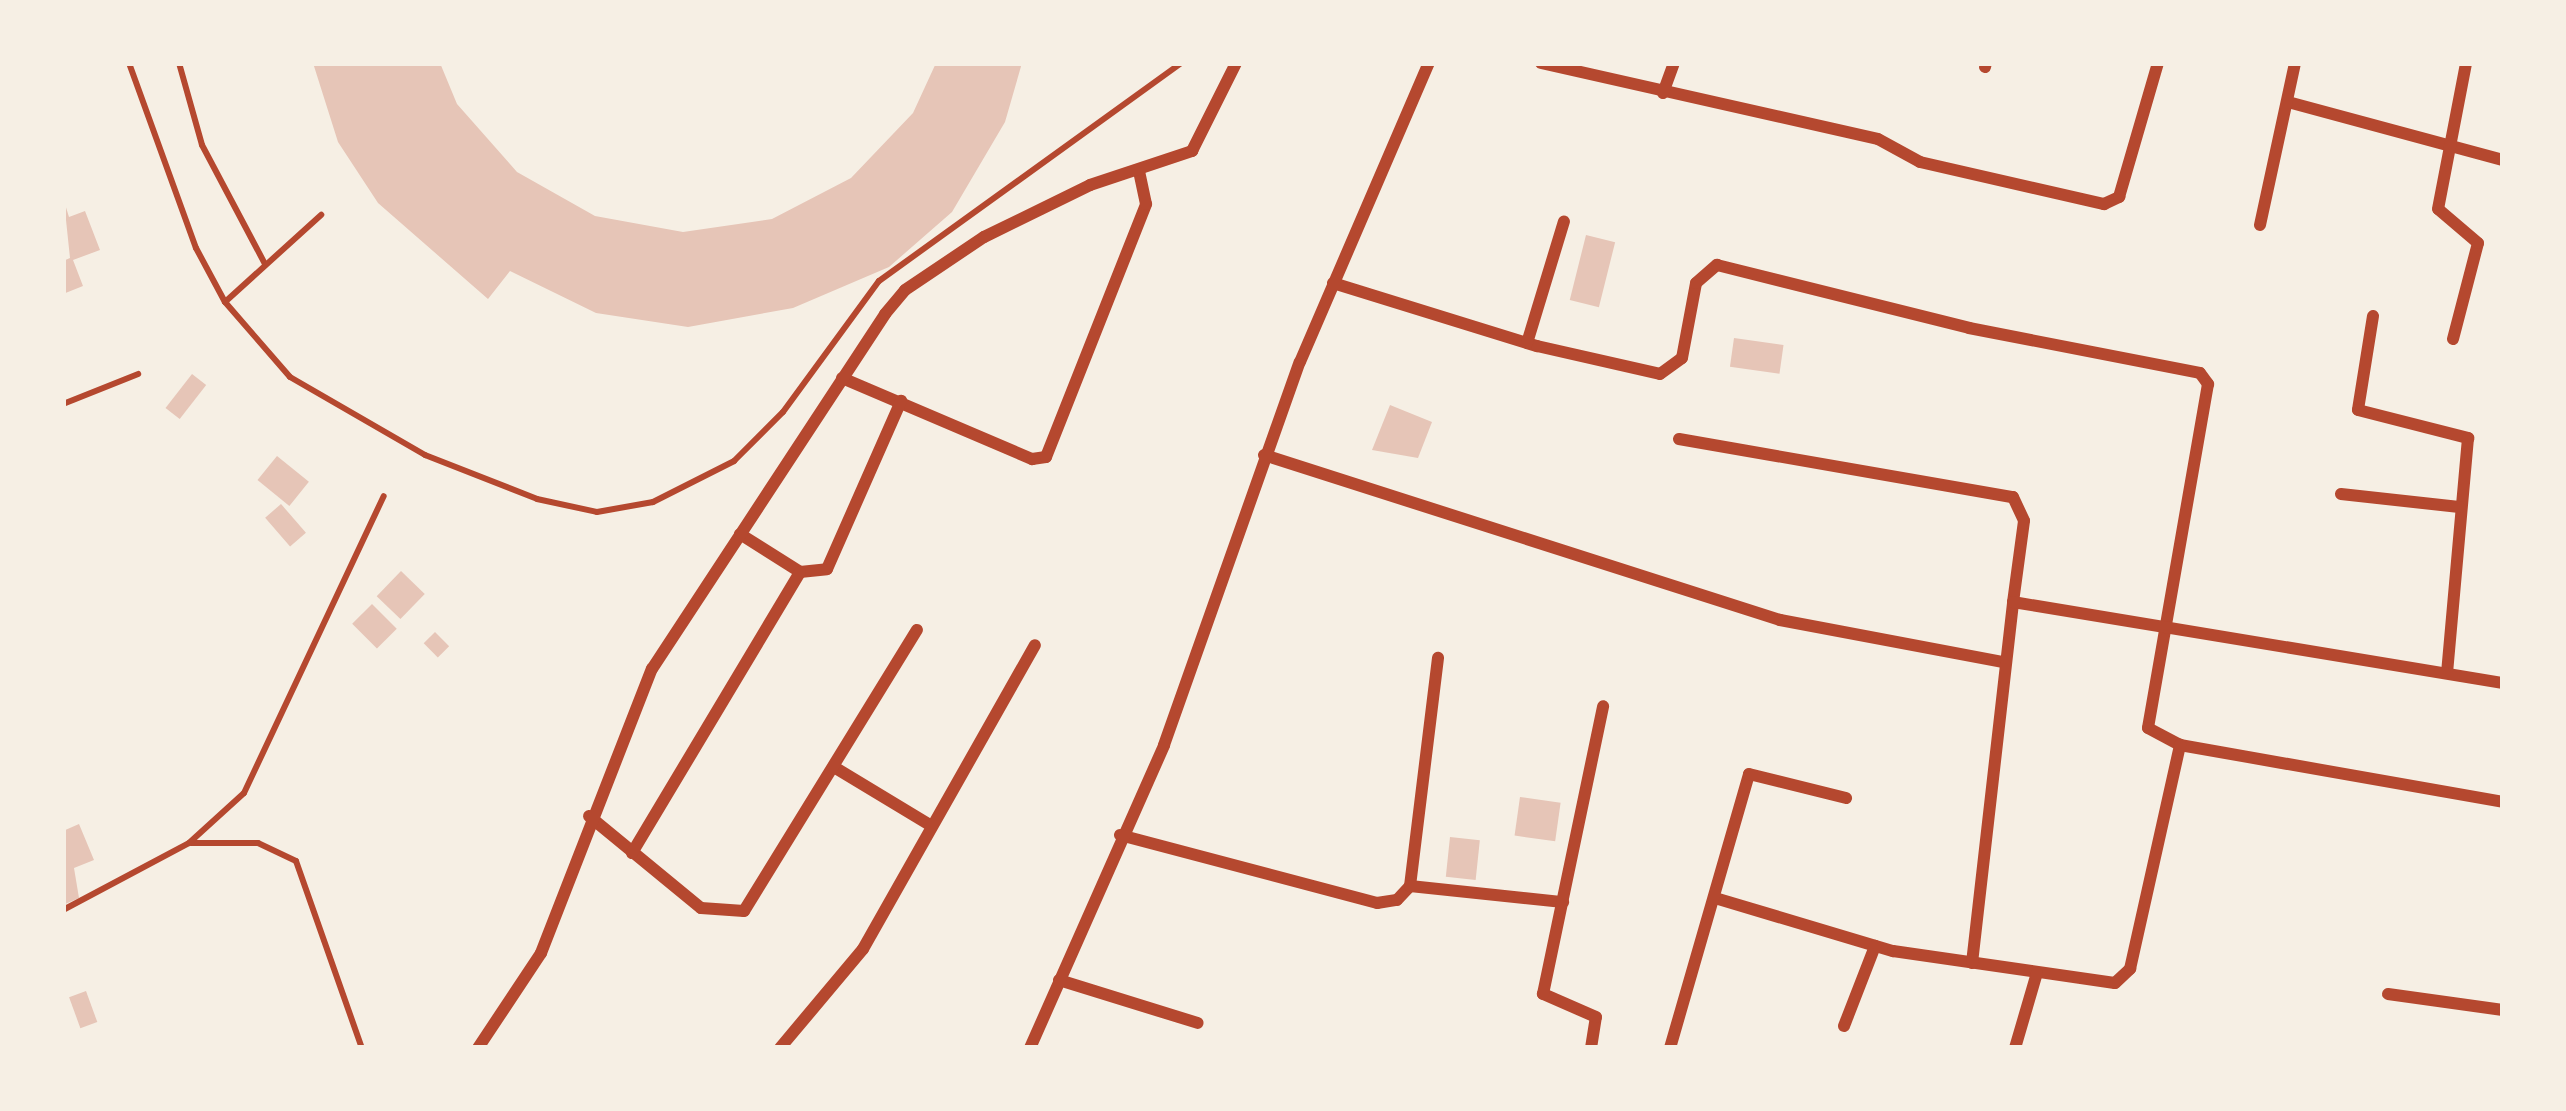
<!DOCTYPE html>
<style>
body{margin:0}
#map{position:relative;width:2566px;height:1111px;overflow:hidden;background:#f6efe4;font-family:Mulish,sans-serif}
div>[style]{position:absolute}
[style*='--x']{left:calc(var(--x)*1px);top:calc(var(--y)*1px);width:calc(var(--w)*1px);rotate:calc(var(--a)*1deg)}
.building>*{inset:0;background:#e6c5b7;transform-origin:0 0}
.service>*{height:6px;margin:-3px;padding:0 3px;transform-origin:3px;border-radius:3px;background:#b5482f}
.minor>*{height:12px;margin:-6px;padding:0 6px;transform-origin:6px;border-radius:6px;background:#b5482f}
span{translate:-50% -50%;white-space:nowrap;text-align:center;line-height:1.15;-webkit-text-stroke:12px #f6efe4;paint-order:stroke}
.frame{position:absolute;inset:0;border:66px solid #f6efe4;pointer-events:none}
</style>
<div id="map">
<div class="building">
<i style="clip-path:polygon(313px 63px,440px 63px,457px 104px,517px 172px,595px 216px,683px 232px,772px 219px,851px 178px,913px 113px,936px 63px,1022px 63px,1005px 122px,952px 212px,889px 267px,793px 308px,688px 327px,596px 313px,510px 271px,488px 299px,378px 203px,338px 142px)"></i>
<i style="clip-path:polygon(64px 201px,69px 217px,85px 211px,100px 250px,73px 260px,83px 286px,63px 294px,63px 261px,70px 258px)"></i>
<i style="left:1586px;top:235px;width:30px;height:67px;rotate:14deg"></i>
<i style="left:1734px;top:338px;width:50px;height:29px;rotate:8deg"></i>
<i style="left:192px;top:374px;width:18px;height:43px;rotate:38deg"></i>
<i style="clip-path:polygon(1390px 405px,1432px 422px,1418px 458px,1372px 450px)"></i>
<i style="left:277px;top:456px;width:41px;height:31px;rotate:39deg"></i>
<i style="left:281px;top:504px;width:38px;height:21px;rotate:49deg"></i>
<i style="left:401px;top:571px;width:33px;height:35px;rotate:44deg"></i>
<i style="left:372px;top:604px;width:35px;height:28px;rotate:45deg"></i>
<i style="left:435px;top:632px;width:20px;height:16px;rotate:45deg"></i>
<i style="left:1520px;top:797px;width:41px;height:39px;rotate:8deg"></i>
<i style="clip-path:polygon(79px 824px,94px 860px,74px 868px,79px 898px,63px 905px,63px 831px)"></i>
<i style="left:1450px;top:837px;width:30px;height:40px;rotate:6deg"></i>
<i style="left:86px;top:991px;width:33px;height:18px;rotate:70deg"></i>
</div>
<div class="service">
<i style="--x:129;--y:63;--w:197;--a:70.1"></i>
<i style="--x:196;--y:248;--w:61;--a:61.8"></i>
<i style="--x:225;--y:302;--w:99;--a:49.1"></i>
<i style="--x:290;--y:377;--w:156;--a:30"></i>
<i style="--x:425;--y:455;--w:120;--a:21.4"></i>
<i style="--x:537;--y:499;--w:61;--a:12.2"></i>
<i style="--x:597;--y:512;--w:57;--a:-10.1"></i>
<i style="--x:653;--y:502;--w:91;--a:-26.8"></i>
<i style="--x:734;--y:461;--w:69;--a:-45"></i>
<i style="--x:783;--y:412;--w:162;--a:-53.8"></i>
<i style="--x:879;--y:281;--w:372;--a:-35.8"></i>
<i style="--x:179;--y:63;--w:85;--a:74.3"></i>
<i style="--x:202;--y:145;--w:135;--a:62.1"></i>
<i style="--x:225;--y:302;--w:130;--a:-42.2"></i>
<i style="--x:63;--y:404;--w:81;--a:-21.8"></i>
<i style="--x:191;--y:843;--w:67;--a:0"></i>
<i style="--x:258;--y:843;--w:42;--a:25.3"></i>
<i style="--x:296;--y:861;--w:198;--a:70.6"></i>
<i style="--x:63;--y:910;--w:143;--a:-28"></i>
<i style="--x:189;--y:843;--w:74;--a:-42.3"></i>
<i style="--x:244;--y:793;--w:328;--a:-64.8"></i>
</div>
<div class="minor">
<i style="--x:1541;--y:63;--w:345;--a:12.7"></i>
<i style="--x:1878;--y:139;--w:48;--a:28.7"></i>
<i style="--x:1920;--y:162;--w:189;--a:12.9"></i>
<i style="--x:2104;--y:204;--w:17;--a:-25"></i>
<i style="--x:2119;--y:197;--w:140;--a:-73.8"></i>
<i style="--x:1985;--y:67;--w:4;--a:-76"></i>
<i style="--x:1663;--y:93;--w:32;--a:-70"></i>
<i style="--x:2288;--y:102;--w:223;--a:15.1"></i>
<i style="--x:2260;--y:225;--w:166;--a:-77.8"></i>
<i style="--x:1333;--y:283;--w:214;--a:17.2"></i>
<i style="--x:1537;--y:346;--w:126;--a:12.8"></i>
<i style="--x:1660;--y:374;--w:27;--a:-36"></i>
<i style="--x:1682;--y:358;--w:76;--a:-79.4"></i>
<i style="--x:1696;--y:283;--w:28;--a:-41"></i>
<i style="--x:1717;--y:265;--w:260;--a:14"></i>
<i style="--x:1969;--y:328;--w:235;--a:11"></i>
<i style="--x:2200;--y:373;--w:14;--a:54"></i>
<i style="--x:2208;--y:384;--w:349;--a:99.9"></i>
<i style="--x:2148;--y:728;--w:36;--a:28"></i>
<i style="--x:2180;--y:745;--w:328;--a:10"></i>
<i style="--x:2373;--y:316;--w:95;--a:99.1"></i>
<i style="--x:2358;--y:410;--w:114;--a:14.3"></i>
<i style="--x:2468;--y:438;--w:236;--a:95.1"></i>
<i style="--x:2453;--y:339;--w:99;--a:-75.4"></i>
<i style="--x:2478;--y:243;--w:52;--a:-139.6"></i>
<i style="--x:2438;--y:209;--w:149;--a:-79.1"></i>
<i style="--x:1527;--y:343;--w:127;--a:-73.1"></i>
<i style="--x:842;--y:378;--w:207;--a:23.1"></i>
<i style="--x:1032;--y:459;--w:14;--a:-8"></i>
<i style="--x:1046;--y:457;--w:272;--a:-68.4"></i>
<i style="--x:1146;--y:204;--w:35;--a:-102"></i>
<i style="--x:1679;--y:439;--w:339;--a:9.9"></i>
<i style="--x:2013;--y:497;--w:26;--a:65"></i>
<i style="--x:2024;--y:521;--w:82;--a:97.7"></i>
<i style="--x:1264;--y:455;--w:542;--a:17.73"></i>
<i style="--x:1780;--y:620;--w:226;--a:10.7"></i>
<i style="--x:2341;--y:494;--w:119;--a:6.3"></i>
<i style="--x:740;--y:534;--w:71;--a:32.3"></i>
<i style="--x:800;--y:572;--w:27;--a:-6"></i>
<i style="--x:827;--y:569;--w:184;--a:-66.2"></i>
<i style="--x:834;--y:767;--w:110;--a:31.2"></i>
<i style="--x:589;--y:816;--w:145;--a:39.4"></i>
<i style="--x:701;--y:908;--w:43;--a:4"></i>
<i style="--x:744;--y:911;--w:330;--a:-58.4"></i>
<i style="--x:1120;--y:835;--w:266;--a:14.8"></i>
<i style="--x:1377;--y:903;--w:20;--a:-9"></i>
<i style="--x:1397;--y:900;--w:19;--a:-47"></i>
<i style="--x:1410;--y:886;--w:230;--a:-83"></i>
<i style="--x:632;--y:853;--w:327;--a:-59.1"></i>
<i style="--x:1410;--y:886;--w:154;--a:6"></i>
<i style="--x:1715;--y:898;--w:186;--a:16.6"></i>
<i style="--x:1893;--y:951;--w:224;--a:8.2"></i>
<i style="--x:2115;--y:983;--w:21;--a:-43"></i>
<i style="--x:2130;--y:969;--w:230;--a:-77.4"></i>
<i style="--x:1972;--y:963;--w:363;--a:-83.5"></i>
<i style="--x:2013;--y:602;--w:497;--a:9.4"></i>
<i style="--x:1059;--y:980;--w:145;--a:17.2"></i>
<i style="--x:2388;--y:994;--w:116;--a:7.9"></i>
<i style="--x:1844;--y:1026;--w:86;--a:-68.8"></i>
<i style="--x:478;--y:1048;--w:114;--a:-56.4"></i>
<i style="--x:541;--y:953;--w:305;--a:-68.7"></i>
<i style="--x:652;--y:669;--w:425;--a:-56.7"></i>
<i style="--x:885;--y:314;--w:31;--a:-50"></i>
<i style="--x:905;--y:290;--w:95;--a:-33.9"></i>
<i style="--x:984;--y:237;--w:118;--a:-26.1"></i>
<i style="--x:1090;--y:185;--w:108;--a:-18.4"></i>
<i style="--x:1192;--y:151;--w:98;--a:-63.4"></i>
<i style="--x:780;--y:1048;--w:129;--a:-50"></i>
<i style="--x:863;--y:949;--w:349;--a:-60.5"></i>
<i style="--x:1030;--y:1048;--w:331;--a:-66.1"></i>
<i style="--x:1164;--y:745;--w:406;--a:-70.5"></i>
<i style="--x:1300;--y:362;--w:326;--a:-66.7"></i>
<i style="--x:1591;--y:1048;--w:31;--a:-81"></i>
<i style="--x:1596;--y:1017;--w:58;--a:-156.5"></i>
<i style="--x:1543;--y:994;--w:294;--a:-78.2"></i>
<i style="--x:1670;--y:1048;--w:285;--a:-73.9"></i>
<i style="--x:1749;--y:774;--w:100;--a:13.9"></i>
<i style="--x:2015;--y:1048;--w:78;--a:-73.7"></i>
</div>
<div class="frame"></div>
</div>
